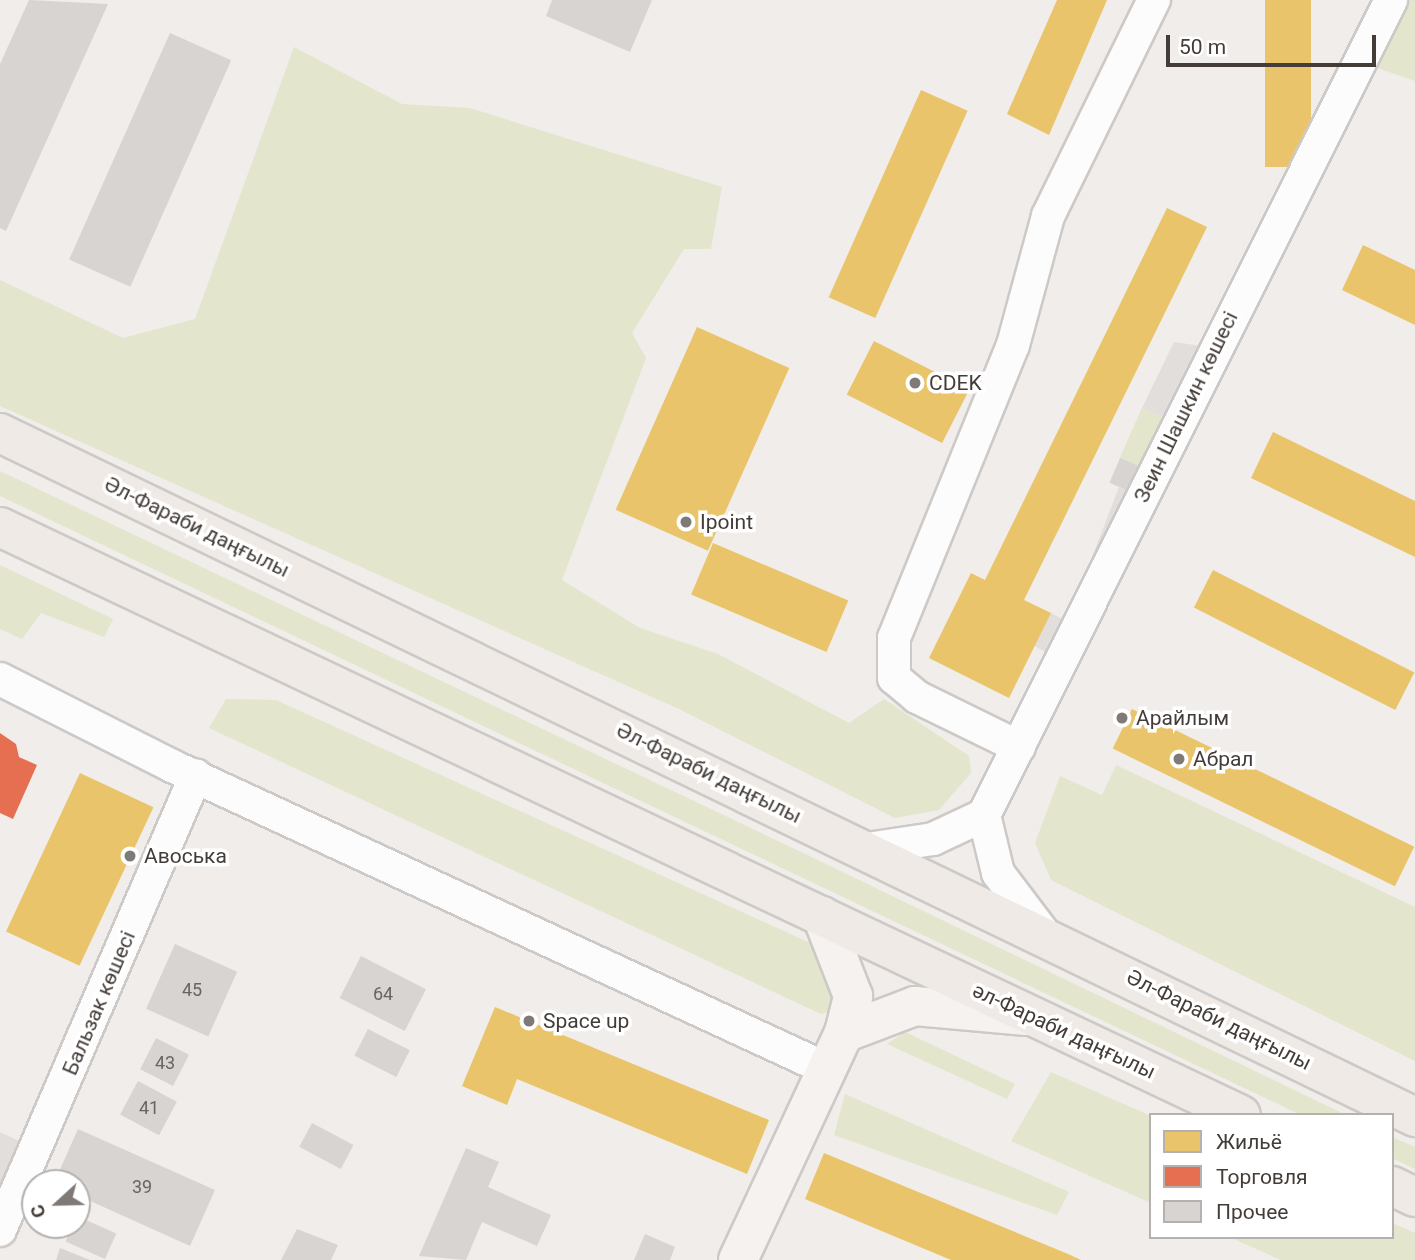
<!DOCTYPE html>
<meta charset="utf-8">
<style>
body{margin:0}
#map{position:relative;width:1415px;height:1260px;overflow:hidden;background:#f0edea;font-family:Roboto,sans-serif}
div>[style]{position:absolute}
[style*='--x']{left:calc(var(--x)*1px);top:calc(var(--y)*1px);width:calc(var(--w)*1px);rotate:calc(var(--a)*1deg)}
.green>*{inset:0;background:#e3e6cd;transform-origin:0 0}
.parking>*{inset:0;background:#e1dedb;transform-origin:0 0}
.homes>*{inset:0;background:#e9c46a;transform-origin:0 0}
.shops>*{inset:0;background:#e76f51}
.building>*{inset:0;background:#d8d4d1;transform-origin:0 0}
.roads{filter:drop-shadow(2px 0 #ccc9c6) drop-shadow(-2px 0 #ccc9c6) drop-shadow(0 2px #ccc9c6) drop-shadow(0 -2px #ccc9c6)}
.street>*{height:32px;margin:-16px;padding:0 16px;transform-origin:16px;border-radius:16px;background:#fdfcfc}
.secondary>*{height:38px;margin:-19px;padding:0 19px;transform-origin:19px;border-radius:19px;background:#f5f2f0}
.primary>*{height:38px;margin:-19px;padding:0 19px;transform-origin:19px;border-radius:19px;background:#efeae5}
.dots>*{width:19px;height:19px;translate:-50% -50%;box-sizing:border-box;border:4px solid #fff;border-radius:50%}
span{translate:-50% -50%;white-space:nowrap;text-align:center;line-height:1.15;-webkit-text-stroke:7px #fff;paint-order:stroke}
.number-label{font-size:18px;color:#6a6460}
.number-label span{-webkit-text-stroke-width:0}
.poi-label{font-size:21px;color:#443c38}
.left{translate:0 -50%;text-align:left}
.street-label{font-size:21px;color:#443c38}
.legend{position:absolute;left:1149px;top:1113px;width:245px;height:126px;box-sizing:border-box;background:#fff;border:2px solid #b4b1af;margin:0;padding:9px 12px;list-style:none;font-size:21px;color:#443c38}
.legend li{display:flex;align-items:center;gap:14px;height:35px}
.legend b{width:35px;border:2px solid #b4b1af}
.north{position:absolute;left:21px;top:1169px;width:70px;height:70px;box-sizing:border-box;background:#fff;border:2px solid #b4b1af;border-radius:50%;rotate:248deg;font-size:19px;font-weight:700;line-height:28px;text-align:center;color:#443c38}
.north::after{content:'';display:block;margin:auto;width:24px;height:32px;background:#807a76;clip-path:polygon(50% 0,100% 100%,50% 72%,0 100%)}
.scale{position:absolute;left:1166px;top:35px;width:210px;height:32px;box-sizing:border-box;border:4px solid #443c38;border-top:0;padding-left:9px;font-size:21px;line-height:24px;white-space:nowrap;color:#443c38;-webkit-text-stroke:5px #fff;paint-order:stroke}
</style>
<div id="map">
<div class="green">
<i style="clip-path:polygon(1406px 0,1415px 0,1415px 81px,1369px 65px)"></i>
<i style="clip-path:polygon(294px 47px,402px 104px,470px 108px,722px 187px,711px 249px,684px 249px,632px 333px,646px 358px,562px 580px,640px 628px,718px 654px,849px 723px,884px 699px,969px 756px,971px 773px,939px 810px,895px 818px,679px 709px,0 406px,0 280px,123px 338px,195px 319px)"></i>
<i style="left:1142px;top:408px;width:30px;height:55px;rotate:24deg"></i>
<i style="clip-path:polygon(0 471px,799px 851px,1346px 1115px,1301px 1115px,0 496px)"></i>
<i style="clip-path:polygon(0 565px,113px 619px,104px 637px,41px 613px,22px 639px,0 629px)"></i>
<i style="clip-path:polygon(226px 699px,276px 700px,830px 952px,837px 1010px,821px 1014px,209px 728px)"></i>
<i style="clip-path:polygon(1116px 765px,1415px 907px,1415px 1061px,1051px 880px,1035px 843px,1060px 776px,1102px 795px)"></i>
<i style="clip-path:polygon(905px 1032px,1015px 1084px,1007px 1099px,887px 1044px)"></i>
<i style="clip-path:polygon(1051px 1072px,1151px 1116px,1151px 1203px,1011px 1141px)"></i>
<i style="clip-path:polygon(845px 1094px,1069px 1192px,1057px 1215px,834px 1135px)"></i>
<i style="clip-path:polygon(1392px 1137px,1415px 1147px,1415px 1169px,1392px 1158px)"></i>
<i style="clip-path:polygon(1392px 1223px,1415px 1233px,1415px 1260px,1281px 1260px,1229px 1237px,1392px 1237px)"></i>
</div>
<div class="parking">
<i style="clip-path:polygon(1174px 342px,1215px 348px,1169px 420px,1142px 408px)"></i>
<i style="left:1119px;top:487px;width:25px;height:131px;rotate:21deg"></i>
<i style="left:1051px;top:613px;width:31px;height:37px;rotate:29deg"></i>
<i style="clip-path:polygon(0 1132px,21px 1142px,0 1189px)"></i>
</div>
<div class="homes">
<i style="clip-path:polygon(1057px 0,1107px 0,1049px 135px,1007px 114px)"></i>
<i style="left:1265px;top:0;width:46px;height:167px"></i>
<i style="left:921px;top:90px;width:51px;height:227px;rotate:24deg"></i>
<i style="clip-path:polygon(1167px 208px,1207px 227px,1024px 600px,1051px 613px,1009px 698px,929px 658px,971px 573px,985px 580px)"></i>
<i style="clip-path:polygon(1363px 245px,1415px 270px,1415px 325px,1342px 290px)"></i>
<i style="left:697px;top:327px;width:101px;height:200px;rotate:24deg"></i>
<i style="left:874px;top:341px;width:107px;height:60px;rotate:27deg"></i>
<i style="clip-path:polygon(1273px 432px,1415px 501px,1415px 557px,1251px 478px)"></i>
<i style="left:713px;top:543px;width:147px;height:56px;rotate:23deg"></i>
<i style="left:1213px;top:570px;width:226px;height:42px;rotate:27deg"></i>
<i style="left:1132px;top:709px;width:314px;height:44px;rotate:26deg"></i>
<i style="left:80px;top:773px;width:81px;height:175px;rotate:25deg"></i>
<i style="clip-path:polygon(495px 1007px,769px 1120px,747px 1174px,517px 1079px,507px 1105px,462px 1086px)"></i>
<i style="clip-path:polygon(824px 1153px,1068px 1254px,1081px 1260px,951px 1260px,805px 1199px)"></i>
</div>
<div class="shops">
<i style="clip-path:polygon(0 733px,16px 744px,19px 757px,37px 765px,13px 819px,0 813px)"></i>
</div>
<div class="building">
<i style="clip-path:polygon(29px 0,108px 4px,6px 231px,0 228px,0 64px)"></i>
<i style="clip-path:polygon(552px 0,652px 0,630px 52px,546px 16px)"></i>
<i style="left:170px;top:33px;width:67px;height:248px;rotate:24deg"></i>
<i style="left:1120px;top:458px;width:28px;height:27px;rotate:23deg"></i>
<i style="left:175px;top:944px;width:68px;height:71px;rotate:24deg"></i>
<i style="left:361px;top:956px;width:73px;height:47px;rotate:27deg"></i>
<i style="left:368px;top:1029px;width:47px;height:30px;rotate:27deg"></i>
<i style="left:156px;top:1038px;width:37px;height:35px;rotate:27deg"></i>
<i style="left:138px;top:1081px;width:44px;height:38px;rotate:28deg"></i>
<i style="left:312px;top:1123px;width:47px;height:27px;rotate:28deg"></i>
<i style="clip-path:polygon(78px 1129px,215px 1190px,190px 1246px,77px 1195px,77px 1183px,54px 1183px)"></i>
<i style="clip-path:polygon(466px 1148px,499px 1162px,488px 1187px,551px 1215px,537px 1246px,482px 1222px,466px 1260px,419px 1256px)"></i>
<i style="left:77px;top:1216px;width:43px;height:28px;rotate:24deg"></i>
<i style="clip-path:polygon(297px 1229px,338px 1245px,331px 1260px,281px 1260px)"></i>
<i style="clip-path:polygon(645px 1234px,675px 1247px,670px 1260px,634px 1260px)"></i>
<i style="clip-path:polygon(60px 1248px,90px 1260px,56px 1260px)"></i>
</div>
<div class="roads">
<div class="street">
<i style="--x:0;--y:679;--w:193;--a:26.8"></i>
<i style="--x:172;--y:766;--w:722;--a:24.83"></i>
<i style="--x:1019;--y:747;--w:114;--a:-153.9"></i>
<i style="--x:917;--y:697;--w:30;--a:-140"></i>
<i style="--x:894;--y:678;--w:40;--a:-90"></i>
<i style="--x:894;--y:638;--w:316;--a:-67.9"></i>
<i style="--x:1013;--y:345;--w:134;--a:-74.8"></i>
<i style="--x:1048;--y:216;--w:241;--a:-63.9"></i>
<i style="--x:984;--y:815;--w:60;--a:76.4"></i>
<i style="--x:998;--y:873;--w:78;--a:52.8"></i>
<i style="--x:867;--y:849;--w:67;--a:-8.6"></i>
<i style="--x:933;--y:839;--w:56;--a:-25.2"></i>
<i style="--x:984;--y:815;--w:911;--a:-63.46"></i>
<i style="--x:0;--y:1230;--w:495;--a:-66.7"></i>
</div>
<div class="secondary">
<i style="--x:844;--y:1033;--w:76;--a:-20.8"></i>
<i style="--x:915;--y:1006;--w:112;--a:5.1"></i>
<i style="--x:738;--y:1260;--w:251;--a:-65"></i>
<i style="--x:844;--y:1033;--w:38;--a:-76"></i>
<i style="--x:853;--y:996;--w:86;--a:-111.2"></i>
</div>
<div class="primary">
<i style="--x:0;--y:433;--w:1572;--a:25.8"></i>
<i style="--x:0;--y:527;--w:1373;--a:25.35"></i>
<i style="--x:1392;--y:1186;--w:25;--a:26"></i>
</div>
</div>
<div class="dots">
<i style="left:915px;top:383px;background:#807a76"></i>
<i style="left:686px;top:522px;background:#807a76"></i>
<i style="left:1122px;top:718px;background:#807a76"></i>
<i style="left:1179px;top:759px;background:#807a76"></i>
<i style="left:130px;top:856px;background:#807a76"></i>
<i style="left:529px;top:1021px;background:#807a76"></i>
</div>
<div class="number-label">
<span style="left:192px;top:990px">45</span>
<span style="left:383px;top:994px">64</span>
<span style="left:165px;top:1063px">43</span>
<span style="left:149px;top:1108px">41</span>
<span style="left:142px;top:1187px">39</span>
</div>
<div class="poi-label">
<span class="left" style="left:929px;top:383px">CDEK</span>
<span class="left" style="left:700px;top:522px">Ipoint</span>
<span class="left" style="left:1136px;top:718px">Арайлым</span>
<span class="left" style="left:1193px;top:759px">Абрал</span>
<span class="left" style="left:144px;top:856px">Авоська</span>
<span class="left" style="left:543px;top:1021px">Space up</span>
</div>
<div class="street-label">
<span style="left:1186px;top:407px;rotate:-64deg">Зеин Шашкин көшесі</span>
<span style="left:197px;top:527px;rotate:26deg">Әл-Фараби даңғылы</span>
<span style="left:709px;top:773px;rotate:26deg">Әл-Фараби даңғылы</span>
<span style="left:99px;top:1003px;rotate:-67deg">Бальзак көшесі</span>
<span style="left:1219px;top:1020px;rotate:26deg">Әл-Фараби даңғылы</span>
<span style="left:1064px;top:1031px;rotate:25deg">әл-Фараби даңғылы</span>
</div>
<ul class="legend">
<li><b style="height:19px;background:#e9c46a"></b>Жильё</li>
<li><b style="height:19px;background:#e76f51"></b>Торговля</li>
<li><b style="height:19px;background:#d8d4d1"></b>Прочее</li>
</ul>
<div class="north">С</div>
<div class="scale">50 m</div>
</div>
